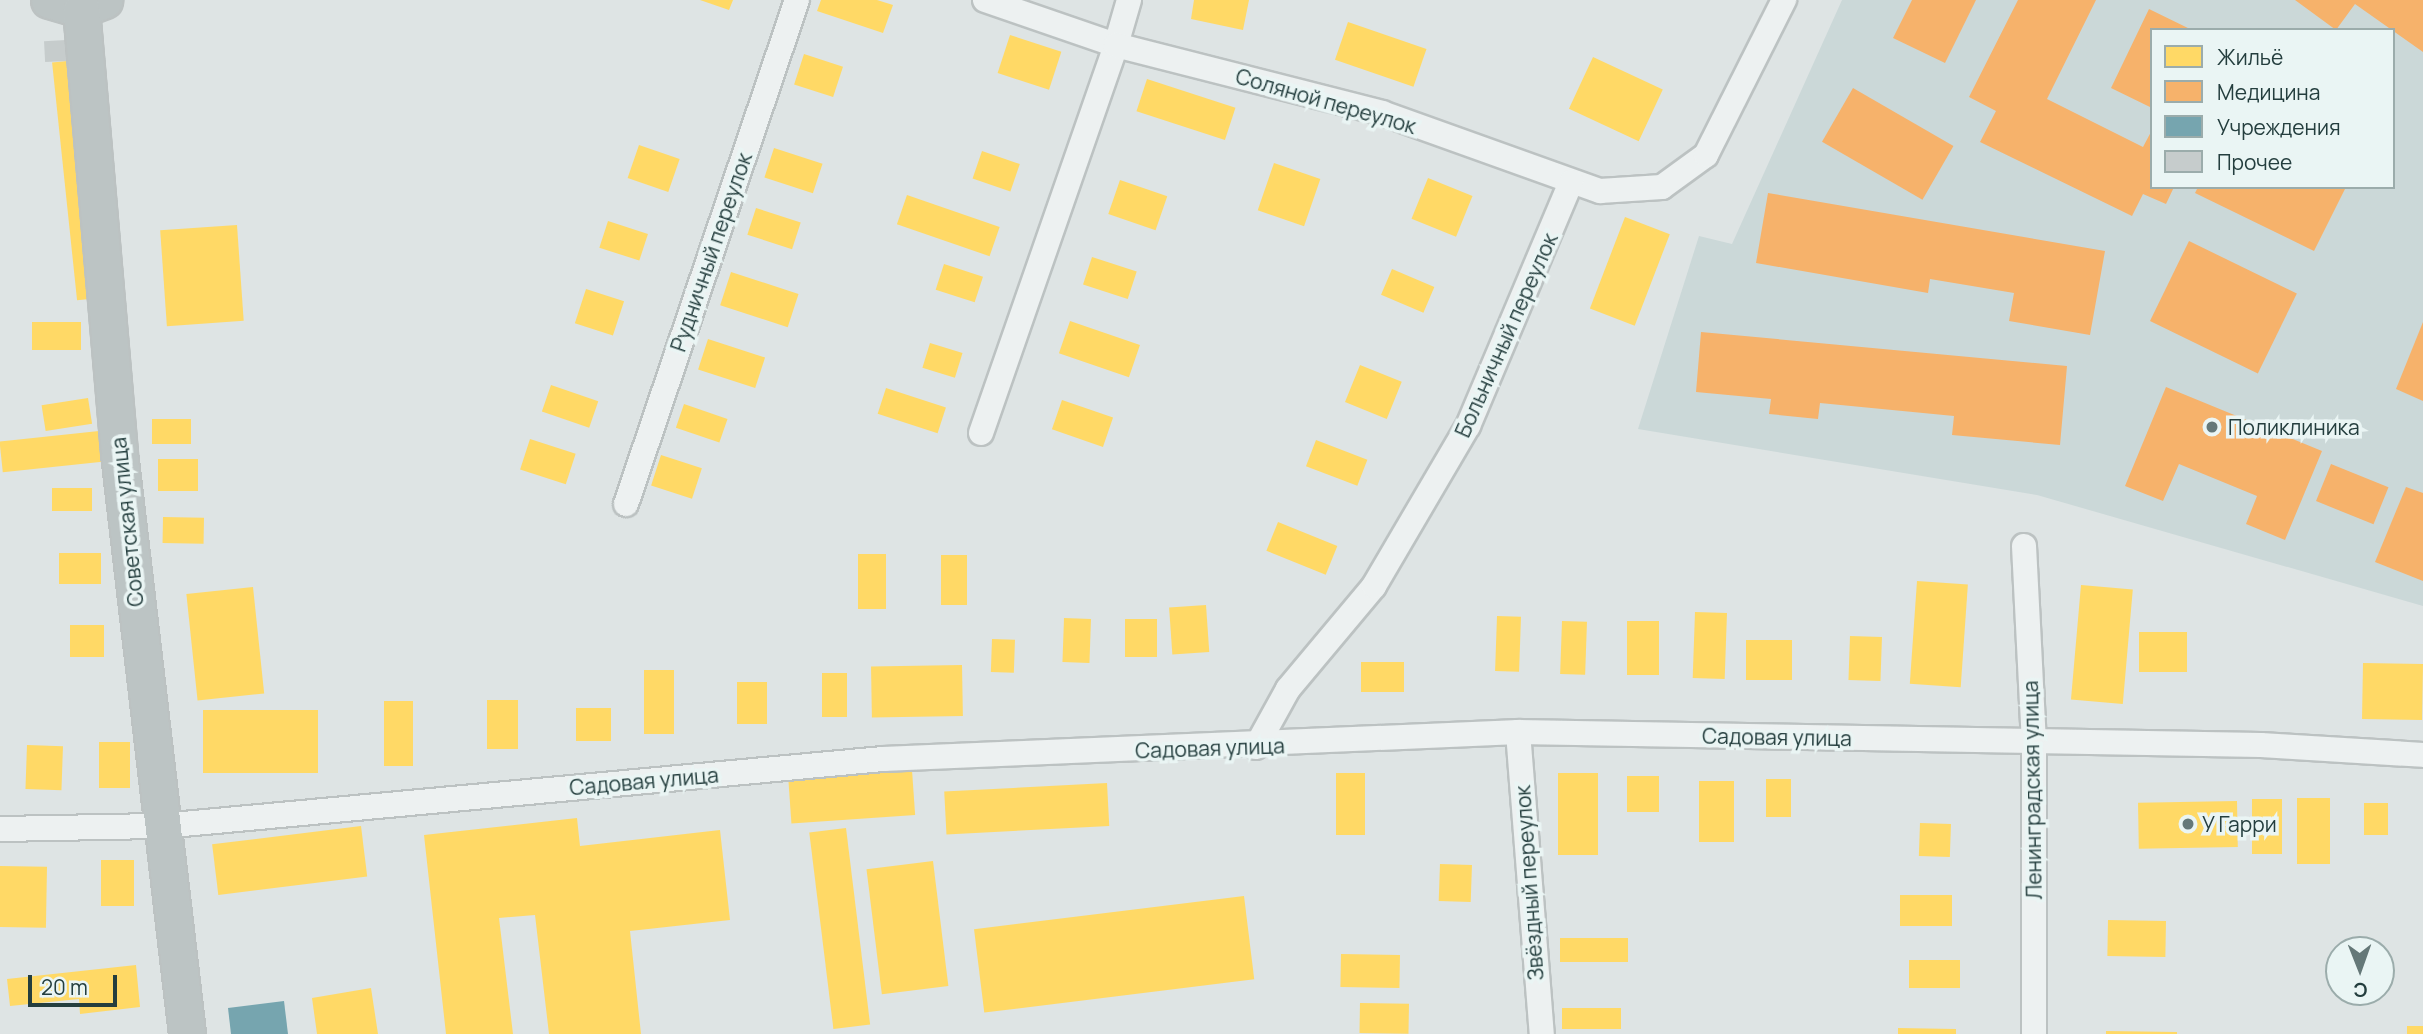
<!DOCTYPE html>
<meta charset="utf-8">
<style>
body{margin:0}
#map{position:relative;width:2423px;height:1034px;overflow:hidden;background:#dee4e4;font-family:Manrope,sans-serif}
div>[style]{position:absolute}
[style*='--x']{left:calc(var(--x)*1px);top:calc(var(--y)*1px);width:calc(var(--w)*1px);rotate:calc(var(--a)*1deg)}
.built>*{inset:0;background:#cbd8d8}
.homes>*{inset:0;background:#ffd966;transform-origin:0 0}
.health>*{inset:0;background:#f6b26b;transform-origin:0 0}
.public>*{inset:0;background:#76a5af}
.building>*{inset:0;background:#c6cccc;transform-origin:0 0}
.roads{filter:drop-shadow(2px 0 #bcc2c2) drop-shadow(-2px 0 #bcc2c2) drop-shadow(0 2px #bcc2c2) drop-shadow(0 -2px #bcc2c2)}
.street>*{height:24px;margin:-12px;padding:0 12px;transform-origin:12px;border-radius:12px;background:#edf1f1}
.secondary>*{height:35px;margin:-17.5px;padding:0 17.5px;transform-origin:17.5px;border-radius:17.5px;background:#bcc4c4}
.dots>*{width:19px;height:19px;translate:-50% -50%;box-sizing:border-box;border:4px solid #eaf5f4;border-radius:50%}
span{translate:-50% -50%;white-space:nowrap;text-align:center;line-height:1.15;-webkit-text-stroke:7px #eaf5f4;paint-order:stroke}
.street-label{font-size:21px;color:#243e3e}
.poi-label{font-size:21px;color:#243e3e}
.left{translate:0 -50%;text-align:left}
.legend{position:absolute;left:2150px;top:28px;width:245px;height:161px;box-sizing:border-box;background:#eaf5f4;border:2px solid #9bacab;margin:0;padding:9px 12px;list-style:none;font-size:21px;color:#243e3e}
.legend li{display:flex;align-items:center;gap:14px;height:35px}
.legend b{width:35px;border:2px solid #9bacab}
.north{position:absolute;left:2325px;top:936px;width:70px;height:70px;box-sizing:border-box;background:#eaf5f4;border:2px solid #9bacab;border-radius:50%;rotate:179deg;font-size:19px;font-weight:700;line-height:28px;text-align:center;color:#243e3e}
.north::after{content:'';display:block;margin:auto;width:24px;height:32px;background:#657878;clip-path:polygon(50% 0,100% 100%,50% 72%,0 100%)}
.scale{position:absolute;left:28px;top:975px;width:89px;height:32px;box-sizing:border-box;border:4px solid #243e3e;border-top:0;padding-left:9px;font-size:21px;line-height:24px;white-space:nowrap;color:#243e3e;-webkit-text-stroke:5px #eaf5f4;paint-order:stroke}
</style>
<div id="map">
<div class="built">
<i style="clip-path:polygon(evenodd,1842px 0,2423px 0,2423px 606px,2037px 495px,1638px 429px,1699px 236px,1732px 244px,1842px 0,2152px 30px,2393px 30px,2393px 187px,2152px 187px,2152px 30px)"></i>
</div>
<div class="homes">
<i style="clip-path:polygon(700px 0,733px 0,729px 10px)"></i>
<i style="clip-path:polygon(821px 0,877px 0,893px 5px,883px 33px,817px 11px)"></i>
<i style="clip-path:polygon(1194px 0,1249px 0,1243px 30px,1191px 19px)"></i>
<i style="left:1348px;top:22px;width:83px;height:40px;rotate:19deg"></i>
<i style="left:1010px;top:35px;width:54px;height:40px;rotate:18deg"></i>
<i style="left:804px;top:54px;width:41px;height:32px;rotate:18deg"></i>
<i style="left:1593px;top:57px;width:77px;height:57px;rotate:25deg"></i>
<i style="left:67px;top:61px;width:239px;height:15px;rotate:84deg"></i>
<i style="left:1147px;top:79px;width:93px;height:34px;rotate:18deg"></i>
<i style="left:639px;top:145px;width:43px;height:35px;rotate:19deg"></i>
<i style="left:774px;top:148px;width:51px;height:31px;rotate:18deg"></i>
<i style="left:982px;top:151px;width:40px;height:29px;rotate:19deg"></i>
<i style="left:1274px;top:163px;width:49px;height:50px;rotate:19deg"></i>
<i style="left:1428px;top:178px;width:48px;height:44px;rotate:22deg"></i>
<i style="left:1120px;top:180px;width:50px;height:36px;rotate:19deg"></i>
<i style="left:907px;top:195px;width:98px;height:31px;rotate:19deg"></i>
<i style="left:756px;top:208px;width:47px;height:28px;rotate:18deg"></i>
<i style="left:1625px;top:217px;width:48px;height:98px;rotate:21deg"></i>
<i style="left:608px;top:221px;width:42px;height:28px;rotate:18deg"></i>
<i style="left:237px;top:225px;width:96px;height:77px;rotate:86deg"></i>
<i style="left:1092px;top:257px;width:47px;height:29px;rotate:18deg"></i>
<i style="left:944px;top:264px;width:41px;height:27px;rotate:18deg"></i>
<i style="left:1392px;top:269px;width:46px;height:28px;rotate:23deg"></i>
<i style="left:731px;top:272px;width:71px;height:35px;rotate:18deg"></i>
<i style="left:586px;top:289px;width:40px;height:36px;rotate:18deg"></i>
<i style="left:1070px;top:321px;width:74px;height:34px;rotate:19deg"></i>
<i style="left:32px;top:322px;width:49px;height:28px"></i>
<i style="left:708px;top:339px;width:60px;height:32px;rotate:18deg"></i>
<i style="left:930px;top:343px;width:34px;height:26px;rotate:17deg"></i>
<i style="left:1360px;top:365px;width:45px;height:40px;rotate:22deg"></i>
<i style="left:551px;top:385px;width:50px;height:28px;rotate:19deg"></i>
<i style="left:886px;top:388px;width:63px;height:27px;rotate:18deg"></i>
<i style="left:88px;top:398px;width:26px;height:47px;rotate:81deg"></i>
<i style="left:1062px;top:400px;width:54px;height:31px;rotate:19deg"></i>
<i style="left:684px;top:404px;width:46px;height:25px;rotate:19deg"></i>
<i style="left:152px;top:419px;width:39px;height:25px"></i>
<i style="left:99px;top:431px;width:31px;height:100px;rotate:84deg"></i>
<i style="left:530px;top:439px;width:48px;height:32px;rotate:18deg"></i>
<i style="left:1316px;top:440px;width:55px;height:28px;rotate:21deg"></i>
<i style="left:661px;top:455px;width:43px;height:32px;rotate:18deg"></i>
<i style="left:158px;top:459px;width:40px;height:32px"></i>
<i style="left:52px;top:488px;width:40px;height:23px"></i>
<i style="left:163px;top:517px;width:41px;height:26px;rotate:1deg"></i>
<i style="left:1278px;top:522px;width:64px;height:31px;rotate:22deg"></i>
<i style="left:59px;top:553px;width:42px;height:31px"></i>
<i style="left:858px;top:554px;width:28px;height:55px"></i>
<i style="left:941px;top:555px;width:26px;height:50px"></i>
<i style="left:1917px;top:581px;width:51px;height:103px;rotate:4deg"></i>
<i style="left:2081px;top:585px;width:52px;height:115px;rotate:5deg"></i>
<i style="left:253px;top:587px;width:107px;height:67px;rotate:84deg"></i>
<i style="left:1206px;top:605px;width:47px;height:37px;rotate:86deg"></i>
<i style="left:1695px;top:612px;width:32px;height:66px;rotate:2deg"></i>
<i style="left:1497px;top:616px;width:24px;height:55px;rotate:2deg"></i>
<i style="left:1064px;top:618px;width:27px;height:44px;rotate:2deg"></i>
<i style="left:1125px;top:619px;width:32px;height:38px"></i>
<i style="left:1562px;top:621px;width:25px;height:53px;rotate:2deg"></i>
<i style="left:1627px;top:621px;width:32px;height:54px"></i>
<i style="left:70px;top:625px;width:34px;height:32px"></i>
<i style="left:2139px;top:632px;width:48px;height:40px"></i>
<i style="left:1850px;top:636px;width:32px;height:44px;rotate:2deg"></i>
<i style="left:992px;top:639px;width:23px;height:33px;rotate:2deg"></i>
<i style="left:1746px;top:640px;width:46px;height:40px"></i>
<i style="left:1361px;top:662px;width:43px;height:30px"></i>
<i style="left:2363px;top:663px;width:60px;height:56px;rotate:1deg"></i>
<i style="left:962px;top:665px;width:51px;height:91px;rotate:89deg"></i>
<i style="left:644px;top:670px;width:30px;height:64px"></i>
<i style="left:822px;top:673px;width:25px;height:44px"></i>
<i style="left:737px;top:682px;width:30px;height:42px"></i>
<i style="left:487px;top:700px;width:31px;height:49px"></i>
<i style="left:384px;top:701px;width:29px;height:65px"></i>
<i style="left:576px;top:708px;width:35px;height:33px"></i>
<i style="left:318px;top:710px;width:63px;height:115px;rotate:90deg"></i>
<i style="left:99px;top:742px;width:31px;height:46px"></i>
<i style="left:27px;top:745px;width:36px;height:44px;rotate:2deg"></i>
<i style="left:912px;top:770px;width:45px;height:124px;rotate:86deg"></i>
<i style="left:1336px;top:773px;width:29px;height:62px"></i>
<i style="left:1558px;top:773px;width:40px;height:82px"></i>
<i style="left:1627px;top:776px;width:32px;height:36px"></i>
<i style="left:1766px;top:779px;width:25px;height:38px"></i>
<i style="left:1699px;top:781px;width:35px;height:61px"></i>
<i style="left:1107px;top:783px;width:43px;height:163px;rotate:87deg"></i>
<i style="left:2297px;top:798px;width:33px;height:66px"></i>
<i style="left:2252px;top:799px;width:30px;height:55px"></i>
<i style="left:2237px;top:801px;width:46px;height:99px;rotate:89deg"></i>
<i style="left:2364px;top:803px;width:24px;height:32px"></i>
<i style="clip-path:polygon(577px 818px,580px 846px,720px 830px,730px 920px,630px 931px,641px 1034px,549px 1034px,535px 915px,499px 918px,513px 1034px,446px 1034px,424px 835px)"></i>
<i style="left:1920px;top:823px;width:31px;height:33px;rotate:2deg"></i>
<i style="left:361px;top:826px;width:51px;height:150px;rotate:83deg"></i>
<i style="left:846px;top:828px;width:198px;height:37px;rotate:83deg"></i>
<i style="left:101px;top:860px;width:33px;height:46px"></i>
<i style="left:933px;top:861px;width:126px;height:67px;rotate:83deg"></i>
<i style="left:1440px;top:864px;width:32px;height:37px;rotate:2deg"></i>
<i style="left:0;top:866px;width:47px;height:61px;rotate:1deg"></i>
<i style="left:1900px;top:895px;width:52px;height:31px"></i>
<i style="left:1244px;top:896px;width:84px;height:272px;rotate:83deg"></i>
<i style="left:2108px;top:920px;width:58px;height:36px;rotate:1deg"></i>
<i style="left:1560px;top:938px;width:68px;height:24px"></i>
<i style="left:1341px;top:954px;width:59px;height:33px;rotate:1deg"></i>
<i style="left:1909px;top:960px;width:51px;height:28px"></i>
<i style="clip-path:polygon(136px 965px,140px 1007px,80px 1014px,79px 999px,10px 1006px,7px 979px)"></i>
<i style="clip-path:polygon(371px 988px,378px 1034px,317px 1034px,312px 998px)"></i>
<i style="left:1360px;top:1003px;width:49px;height:30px;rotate:1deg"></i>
<i style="left:1562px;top:1008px;width:59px;height:21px"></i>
<i style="left:2407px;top:1026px;width:16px;height:8px"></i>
<i style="clip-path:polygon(1898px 1028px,1956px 1029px,1956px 1034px,1898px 1034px)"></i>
<i style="clip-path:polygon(2106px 1031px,2177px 1032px,2177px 1034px,2106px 1034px)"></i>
</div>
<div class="health">
<i style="clip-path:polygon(1912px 0,1976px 0,1945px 63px,1893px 38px)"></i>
<i style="clip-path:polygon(2018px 0,2096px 0,2047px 99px,2143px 147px,2152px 130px,2152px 187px,2174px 187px,2166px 204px,2143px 194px,2132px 216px,1980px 142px,1996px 111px,1969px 97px)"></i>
<i style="clip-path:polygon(2295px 0,2423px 0,2423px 52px,2355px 4px,2336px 30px)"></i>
<i style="clip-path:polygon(2149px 9px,2192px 30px,2152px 30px,2152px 108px,2111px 88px)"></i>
<i style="left:1853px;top:88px;width:116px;height:62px;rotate:30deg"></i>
<i style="clip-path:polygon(2198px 187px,2346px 187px,2314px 251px,2195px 193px)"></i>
<i style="clip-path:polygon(1768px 193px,2105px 251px,2090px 335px,2009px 321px,2014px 293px,1930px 279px,1928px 293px,1756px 263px)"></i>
<i style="left:2189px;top:241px;width:120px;height:89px;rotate:26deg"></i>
<i style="clip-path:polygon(2423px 322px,2423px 401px,2396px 389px)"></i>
<i style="clip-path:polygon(1701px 332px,2067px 366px,2060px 445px,1952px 435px,1954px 416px,1820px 403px,1818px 419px,1769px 414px,1771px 399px,1696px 392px)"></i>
<i style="clip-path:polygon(2166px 387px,2322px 451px,2285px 540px,2246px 524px,2257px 496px,2179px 464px,2163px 501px,2125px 486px)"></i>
<i style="left:2331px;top:464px;width:62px;height:40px;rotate:22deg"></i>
<i style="clip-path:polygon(2406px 487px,2423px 493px,2423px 581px,2375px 562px)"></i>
</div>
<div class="public">
<i style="clip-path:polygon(284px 1001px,288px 1034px,231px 1034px,228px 1008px)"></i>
</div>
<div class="building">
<i style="left:66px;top:40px;width:21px;height:22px;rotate:87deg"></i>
</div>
<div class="roads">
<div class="street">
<i style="--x:985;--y:0;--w:139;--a:19"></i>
<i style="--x:1116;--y:45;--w:47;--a:-73.9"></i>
<i style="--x:981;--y:433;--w:411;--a:-70.8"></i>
<i style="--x:1116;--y:45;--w:275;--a:14.3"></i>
<i style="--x:1382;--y:113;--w:232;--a:19.7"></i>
<i style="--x:1600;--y:191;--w:62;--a:-3.7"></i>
<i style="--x:1662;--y:187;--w:54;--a:-36"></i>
<i style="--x:1706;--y:155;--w:174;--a:-63.3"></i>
<i style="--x:626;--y:504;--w:532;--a:-71.26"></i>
<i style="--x:2024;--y:546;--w:196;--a:87.1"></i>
<i style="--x:2034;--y:742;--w:292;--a:90"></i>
<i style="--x:1518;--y:732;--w:303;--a:85.5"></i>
<i style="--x:1256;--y:747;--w:66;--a:-61.1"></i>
<i style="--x:1288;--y:689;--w:134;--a:-50.1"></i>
<i style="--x:1374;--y:586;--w:186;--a:-59.6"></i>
<i style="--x:1468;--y:426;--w:265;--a:-67.1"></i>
<i style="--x:0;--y:829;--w:162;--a:-1.1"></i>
<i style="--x:162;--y:826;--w:724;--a:-5.31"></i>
<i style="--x:883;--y:759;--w:636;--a:-2.43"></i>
<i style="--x:1518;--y:732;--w:743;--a:1"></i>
<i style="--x:2261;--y:745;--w:162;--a:3.5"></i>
</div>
<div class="secondary">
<i style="--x:49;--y:0;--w:33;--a:16"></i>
<i style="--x:81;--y:9;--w:25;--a:-21"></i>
<i style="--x:81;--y:9;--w:446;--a:85.1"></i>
<i style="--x:119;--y:453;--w:585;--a:83.32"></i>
</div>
</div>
<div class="dots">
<i style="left:2212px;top:427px;background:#657878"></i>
<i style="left:2188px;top:824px;background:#657878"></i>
</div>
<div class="street-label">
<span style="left:1326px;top:101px;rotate:16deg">Соляной переулок</span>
<span style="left:711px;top:252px;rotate:-71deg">Рудничный переулок</span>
<span style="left:1506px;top:335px;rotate:-66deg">Больничный переулок</span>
<span style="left:127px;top:522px;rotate:-96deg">Советская улица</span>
<span style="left:1777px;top:737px;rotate:1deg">Садовая улица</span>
<span style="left:1210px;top:748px;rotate:-2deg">Садовая улица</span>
<span style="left:644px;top:781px;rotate:-5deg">Садовая улица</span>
<span style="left:2032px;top:790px;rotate:-91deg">Ленинградская улица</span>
<span style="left:1529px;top:883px;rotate:-94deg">Звёздный переулок</span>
</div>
<div class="poi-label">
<span class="left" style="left:2228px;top:427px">Поликлиника</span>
<span class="left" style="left:2202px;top:824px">У Гарри</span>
</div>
<ul class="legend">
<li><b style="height:19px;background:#ffd966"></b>Жильё</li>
<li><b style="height:19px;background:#f6b26b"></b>Медицина</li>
<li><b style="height:19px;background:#76a5af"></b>Учреждения</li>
<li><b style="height:19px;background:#c6cccc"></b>Прочее</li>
</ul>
<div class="north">С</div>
<div class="scale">20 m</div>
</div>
